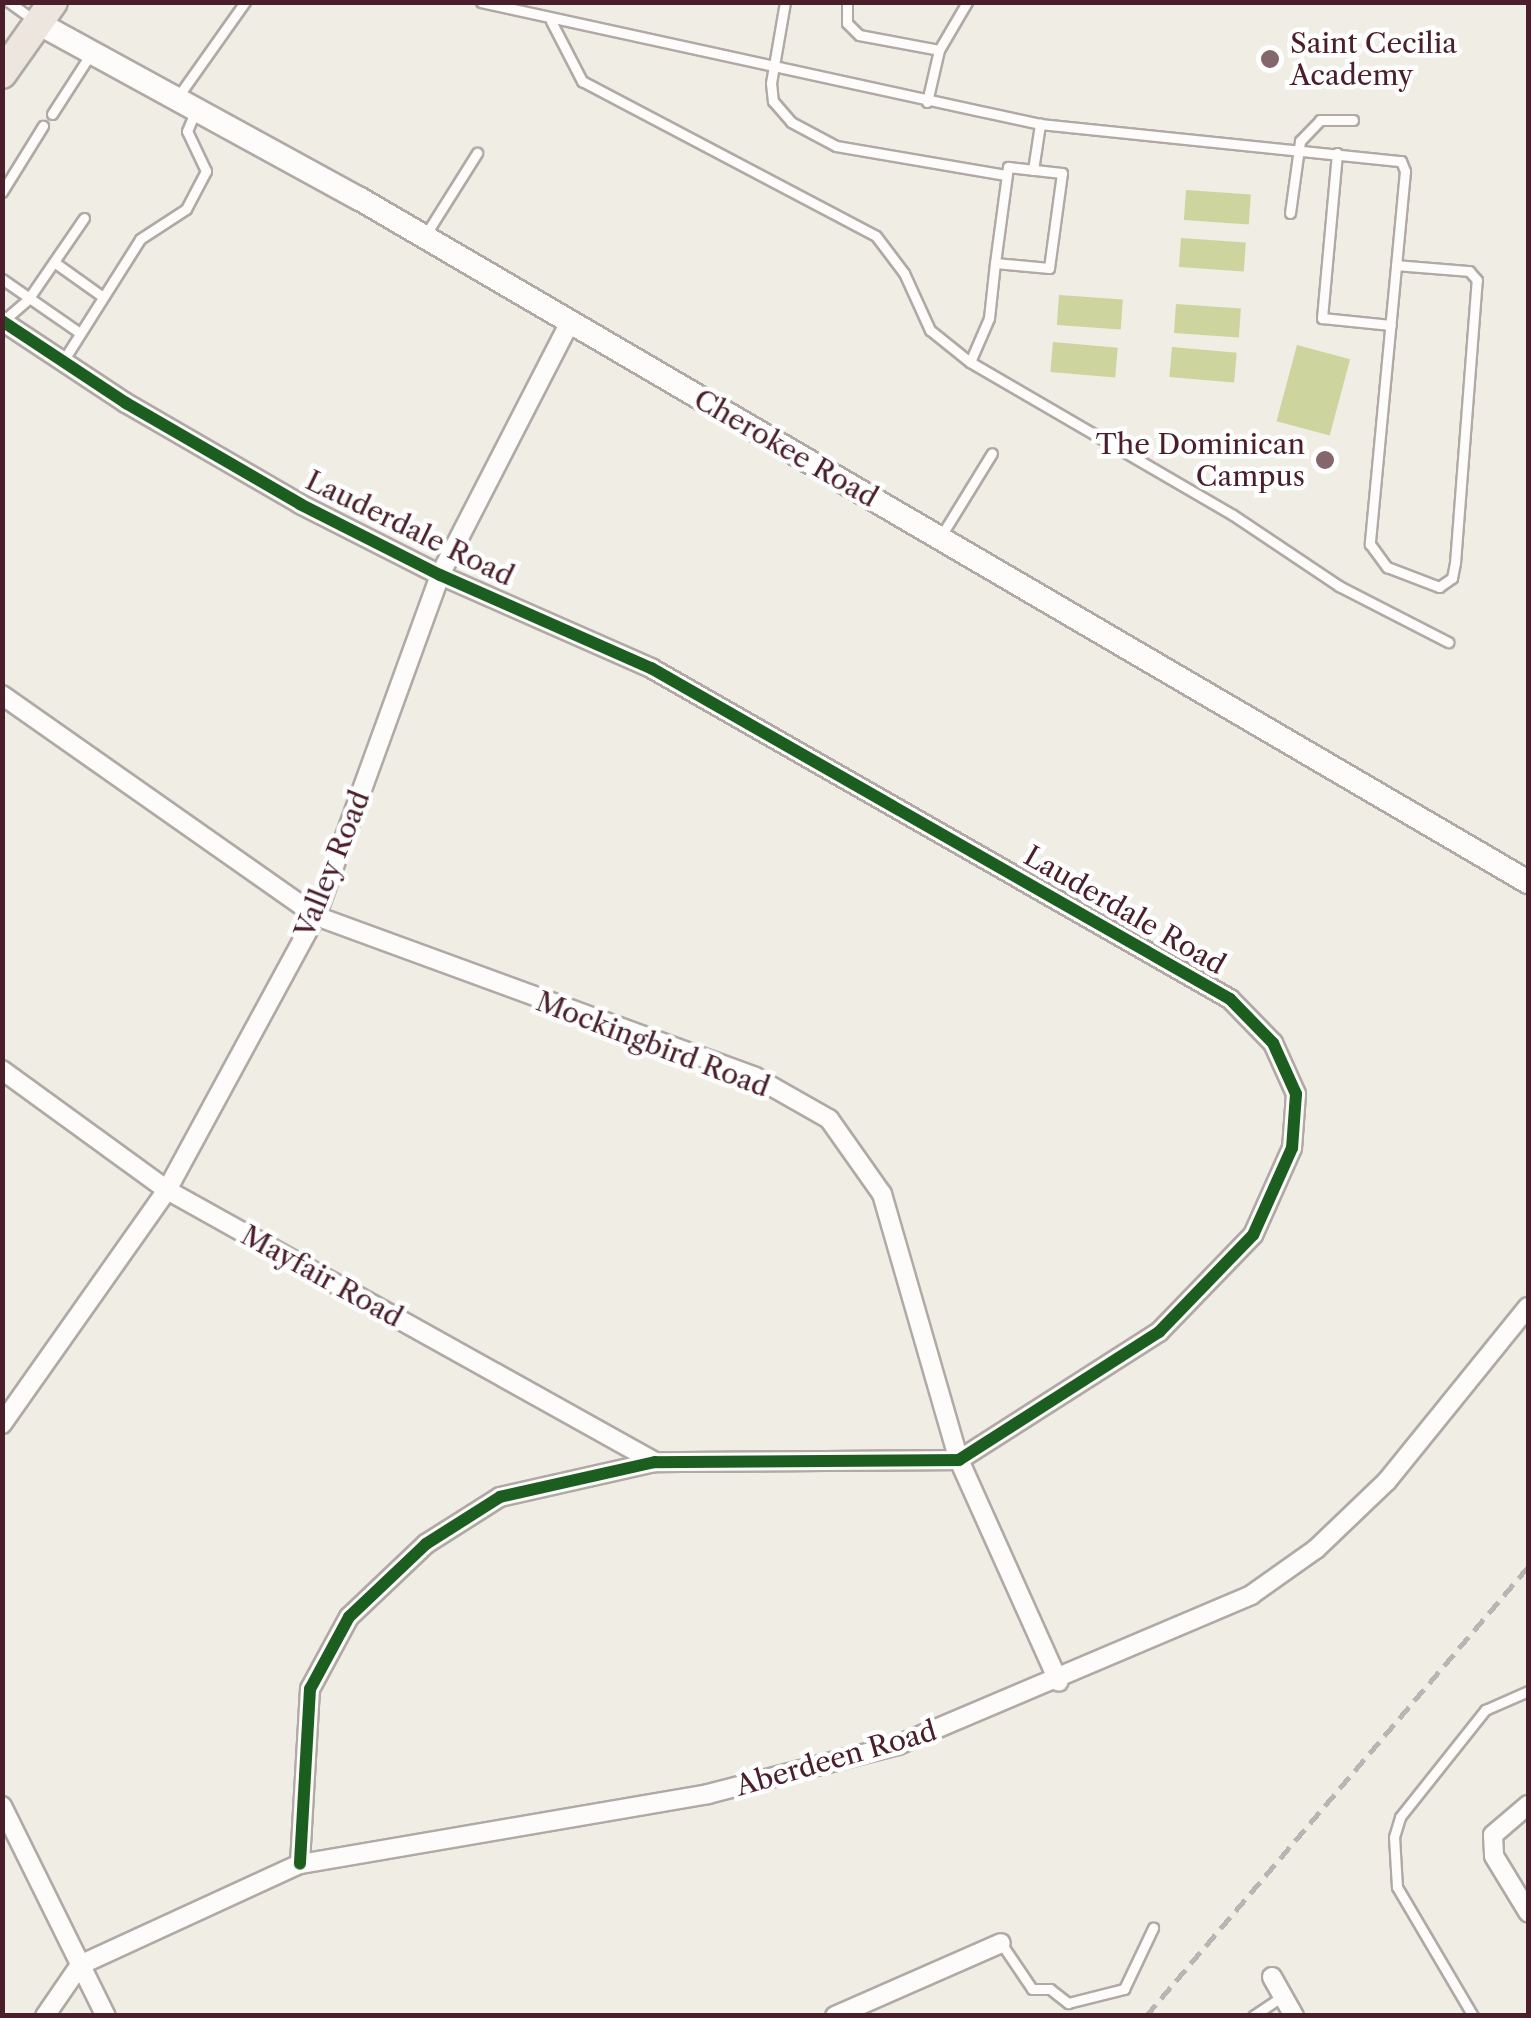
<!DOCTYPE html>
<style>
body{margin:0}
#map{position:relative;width:1531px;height:2018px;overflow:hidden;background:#f0ede4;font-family:"Libre Caslon Text",serif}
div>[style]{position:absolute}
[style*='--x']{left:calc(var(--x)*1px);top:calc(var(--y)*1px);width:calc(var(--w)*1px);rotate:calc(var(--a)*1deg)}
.green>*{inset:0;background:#ced49d;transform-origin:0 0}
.roads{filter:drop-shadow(2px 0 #b0a9a5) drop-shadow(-2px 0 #b0a9a5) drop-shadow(0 2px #b0a9a5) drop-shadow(0 -2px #b0a9a5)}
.service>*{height:9px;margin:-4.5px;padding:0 4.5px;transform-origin:4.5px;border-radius:4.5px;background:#fdfcfb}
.minor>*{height:18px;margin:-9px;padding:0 9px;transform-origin:9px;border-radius:9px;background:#fdfcfb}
.tertiary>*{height:22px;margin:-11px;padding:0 11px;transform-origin:11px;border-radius:11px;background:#fdfcfb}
.primary>*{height:28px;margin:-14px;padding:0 14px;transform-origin:14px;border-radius:14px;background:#ede6de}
.rail>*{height:5px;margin-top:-2.5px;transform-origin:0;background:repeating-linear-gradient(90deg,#bab5b5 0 15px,transparent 0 23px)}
.cycleway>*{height:12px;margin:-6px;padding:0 6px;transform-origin:6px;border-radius:6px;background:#1b5e20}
.dots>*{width:28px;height:28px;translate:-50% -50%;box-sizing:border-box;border:5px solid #fff;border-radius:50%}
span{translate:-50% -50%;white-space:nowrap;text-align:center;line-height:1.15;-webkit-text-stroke:9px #fff;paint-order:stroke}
.poi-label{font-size:28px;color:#4a1f2b}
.left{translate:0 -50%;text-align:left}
.right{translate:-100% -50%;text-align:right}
.street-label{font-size:28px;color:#4a1f2b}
.frame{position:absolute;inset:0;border:5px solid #4a1f2b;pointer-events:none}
</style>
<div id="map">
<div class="green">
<i style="left:1186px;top:190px;width:65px;height:30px;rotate:4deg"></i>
<i style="left:1181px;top:238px;width:65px;height:29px;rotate:4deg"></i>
<i style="left:1059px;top:295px;width:64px;height:30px;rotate:4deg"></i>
<i style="left:1176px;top:304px;width:65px;height:29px;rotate:4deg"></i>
<i style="left:1053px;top:342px;width:65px;height:30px;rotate:5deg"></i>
<i style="left:1297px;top:345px;width:55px;height:79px;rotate:15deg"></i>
<i style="left:1172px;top:347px;width:65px;height:30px;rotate:5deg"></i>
</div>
<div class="roads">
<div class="service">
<i style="--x:9;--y:2;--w:32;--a:36"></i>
<i style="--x:481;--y:2;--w:572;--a:12.31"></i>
<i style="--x:1040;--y:124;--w:363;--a:5.9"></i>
<i style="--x:1401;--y:161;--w:11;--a:68"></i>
<i style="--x:1405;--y:171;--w:375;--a:95.4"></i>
<i style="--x:1370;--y:544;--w:29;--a:54"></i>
<i style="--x:1387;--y:567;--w:56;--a:21"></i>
<i style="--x:1439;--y:587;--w:16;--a:-35"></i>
<i style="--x:1452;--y:578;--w:15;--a:-79"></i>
<i style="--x:1455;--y:563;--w:284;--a:-85.6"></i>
<i style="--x:1477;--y:280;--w:12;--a:-132"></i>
<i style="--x:1469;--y:271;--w:73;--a:-175.3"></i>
<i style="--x:785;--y:2;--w:82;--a:99.8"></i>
<i style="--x:771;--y:83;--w:18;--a:84"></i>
<i style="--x:773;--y:101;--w:28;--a:49"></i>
<i style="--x:791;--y:122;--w:51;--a:28.1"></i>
<i style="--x:836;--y:146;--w:172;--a:9.7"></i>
<i style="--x:847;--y:2;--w:21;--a:90"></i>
<i style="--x:847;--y:23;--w:17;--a:45"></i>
<i style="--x:859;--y:35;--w:81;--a:10.6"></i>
<i style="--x:551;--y:21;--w:68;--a:62.7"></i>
<i style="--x:582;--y:81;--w:332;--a:27.8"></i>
<i style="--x:876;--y:236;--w:46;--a:52.9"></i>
<i style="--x:904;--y:273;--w:63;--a:65.5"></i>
<i style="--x:930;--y:330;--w:51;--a:38.7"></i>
<i style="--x:970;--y:362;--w:304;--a:30.2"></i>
<i style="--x:1233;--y:515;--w:128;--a:33.8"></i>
<i style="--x:1339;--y:586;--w:123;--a:27.2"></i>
<i style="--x:177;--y:98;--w:118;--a:-54.7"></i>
<i style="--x:927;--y:102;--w:53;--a:-77"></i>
<i style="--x:939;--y:50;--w:56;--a:-59.7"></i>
<i style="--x:52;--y:114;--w:70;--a:-57.2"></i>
<i style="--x:1337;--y:153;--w:166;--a:95.2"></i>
<i style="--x:1322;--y:318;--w:69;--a:5.8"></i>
<i style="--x:1033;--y:170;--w:47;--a:-81.3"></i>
<i style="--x:2;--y:192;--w:78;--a:-58.2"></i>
<i style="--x:1290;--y:213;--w:73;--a:-82.1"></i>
<i style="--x:1300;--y:141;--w:29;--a:-46"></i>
<i style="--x:1320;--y:120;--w:33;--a:0"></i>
<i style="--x:426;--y:234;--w:96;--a:-57.8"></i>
<i style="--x:54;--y:262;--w:60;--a:35.5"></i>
<i style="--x:2;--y:279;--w:95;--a:34.7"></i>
<i style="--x:3;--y:321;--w:35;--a:-41"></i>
<i style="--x:29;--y:298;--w:97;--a:-55.5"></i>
<i style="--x:63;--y:361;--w:144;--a:-57.7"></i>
<i style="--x:140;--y:239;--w:55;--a:-33.1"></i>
<i style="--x:186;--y:209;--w:43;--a:-62.2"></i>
<i style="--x:206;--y:171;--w:44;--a:-115.4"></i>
<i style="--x:187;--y:131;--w:21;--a:-67"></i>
<i style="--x:970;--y:362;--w:48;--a:-66.6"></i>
<i style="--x:989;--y:318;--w:55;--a:-83.8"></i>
<i style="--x:995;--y:263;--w:97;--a:-82.3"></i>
<i style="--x:1008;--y:167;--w:54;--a:6.3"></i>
<i style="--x:1062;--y:173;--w:96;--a:97.8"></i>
<i style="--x:1049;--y:268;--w:54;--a:-174.7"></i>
<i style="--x:941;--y:536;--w:97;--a:-58.4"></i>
<i style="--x:1001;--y:1943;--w:55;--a:56"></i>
<i style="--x:1032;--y:1989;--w:18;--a:0"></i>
<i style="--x:1050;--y:1989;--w:23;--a:38"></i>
<i style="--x:1068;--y:2003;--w:58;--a:-14"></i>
<i style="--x:1124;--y:1989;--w:68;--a:-64.6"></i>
<i style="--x:1253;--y:2016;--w:36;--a:-34"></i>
<i style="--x:1473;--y:2016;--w:150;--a:-120.5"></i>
<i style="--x:1397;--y:1887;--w:50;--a:-93.4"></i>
<i style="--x:1394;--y:1837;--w:21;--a:-73"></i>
<i style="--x:1400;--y:1817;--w:137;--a:-51.5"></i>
<i style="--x:1485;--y:1710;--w:47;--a:-23.8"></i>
</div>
<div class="minor">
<i style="--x:2;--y:321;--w:149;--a:33.5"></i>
<i style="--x:126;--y:403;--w:201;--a:30.1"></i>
<i style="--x:300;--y:504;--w:157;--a:26.9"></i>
<i style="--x:440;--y:575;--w:231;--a:23.8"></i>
<i style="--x:651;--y:668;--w:667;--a:29.76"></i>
<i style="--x:1230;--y:999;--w:62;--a:45.7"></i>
<i style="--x:1273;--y:1043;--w:56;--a:65.7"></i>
<i style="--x:1296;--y:1094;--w:54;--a:94.2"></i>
<i style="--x:1292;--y:1148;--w:95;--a:114.1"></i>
<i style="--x:1253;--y:1235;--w:135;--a:134.1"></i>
<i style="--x:1159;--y:1332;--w:237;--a:147.4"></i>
<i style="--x:959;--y:1460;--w:304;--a:179.6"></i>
<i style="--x:655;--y:1462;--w:159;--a:167.3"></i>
<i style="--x:500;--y:1497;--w:88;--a:147.6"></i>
<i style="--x:426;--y:1544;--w:106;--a:136.5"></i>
<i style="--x:349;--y:1617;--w:82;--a:118.4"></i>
<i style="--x:310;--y:1689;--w:175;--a:93.3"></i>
<i style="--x:2;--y:695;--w:384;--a:35.1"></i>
<i style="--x:316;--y:916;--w:468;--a:20.1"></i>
<i style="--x:755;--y:1077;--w:85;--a:29.6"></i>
<i style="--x:829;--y:1119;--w:92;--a:54.8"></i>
<i style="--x:882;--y:1194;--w:277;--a:73.9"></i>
<i style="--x:959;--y:1460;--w:243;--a:65.8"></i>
<i style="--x:2;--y:1070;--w:204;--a:36"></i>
<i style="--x:167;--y:1190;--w:559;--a:29.13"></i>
<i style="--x:2;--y:1424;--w:286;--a:-54.8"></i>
<i style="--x:167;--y:1190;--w:312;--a:-61.5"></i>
<i style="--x:316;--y:916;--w:363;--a:-70"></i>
<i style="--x:440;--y:575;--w:284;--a:-62.8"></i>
<i style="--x:1528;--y:1805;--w:46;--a:139.4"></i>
<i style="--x:1493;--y:1835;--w:21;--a:87"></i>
<i style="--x:1494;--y:1856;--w:66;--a:58.7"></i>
<i style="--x:2;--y:1806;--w:234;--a:63.7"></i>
<i style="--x:1272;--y:1977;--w:45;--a:60.6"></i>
<i style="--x:45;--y:2016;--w:62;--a:-55.5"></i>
<i style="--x:80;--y:1965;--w:242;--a:-24.7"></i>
<i style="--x:300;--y:1864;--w:414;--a:-9.7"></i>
<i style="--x:708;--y:1794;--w:196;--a:-14.5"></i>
<i style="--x:898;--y:1745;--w:384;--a:-23"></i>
<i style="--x:1251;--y:1595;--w:80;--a:-35.3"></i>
<i style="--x:1316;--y:1549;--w:98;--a:-43.8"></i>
<i style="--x:1387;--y:1481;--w:224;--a:-51"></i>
<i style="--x:835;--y:2016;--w:181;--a:-23.7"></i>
</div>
<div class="tertiary">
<i style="--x:38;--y:23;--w:367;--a:28.7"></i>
<i style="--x:360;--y:199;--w:1353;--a:30.32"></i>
</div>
<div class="primary">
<i style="--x:2;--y:74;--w:88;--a:-54.7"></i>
</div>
</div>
<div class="rail">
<i style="--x:1146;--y:2016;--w:590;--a:-49.61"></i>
</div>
<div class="cycleway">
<i style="--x:2;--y:321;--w:149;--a:33.5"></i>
<i style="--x:126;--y:403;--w:201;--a:30.1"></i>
<i style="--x:300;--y:504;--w:157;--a:26.9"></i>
<i style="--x:440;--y:575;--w:231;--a:23.8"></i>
<i style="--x:651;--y:668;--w:667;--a:29.76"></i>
<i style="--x:1230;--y:999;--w:62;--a:45.7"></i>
<i style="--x:1273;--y:1043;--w:56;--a:65.7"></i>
<i style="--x:1296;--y:1094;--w:54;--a:94.2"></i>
<i style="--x:1292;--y:1148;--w:95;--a:114.1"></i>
<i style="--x:1253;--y:1235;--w:135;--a:134.1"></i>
<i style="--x:1159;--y:1332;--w:237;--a:147.4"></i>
<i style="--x:959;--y:1460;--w:304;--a:179.6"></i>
<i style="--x:655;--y:1462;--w:159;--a:167.3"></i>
<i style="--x:500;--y:1497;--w:88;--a:147.6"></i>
<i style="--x:426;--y:1544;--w:106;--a:136.5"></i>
<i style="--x:349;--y:1617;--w:82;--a:118.4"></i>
<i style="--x:310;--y:1689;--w:175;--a:93.3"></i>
</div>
<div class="dots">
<i style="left:1270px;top:59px;background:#84676c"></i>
<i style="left:1325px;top:460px;background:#84676c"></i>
</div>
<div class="poi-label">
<span class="left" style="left:1290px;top:59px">Saint Cecilia<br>Academy</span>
<span class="right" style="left:1305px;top:460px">The Dominican<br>Campus</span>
</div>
<div class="street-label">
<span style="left:786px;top:448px;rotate:30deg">Cherokee Road</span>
<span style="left:410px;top:528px;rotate:26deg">Lauderdale Road</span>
<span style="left:332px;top:864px;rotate:-68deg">Valley Road</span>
<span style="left:1125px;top:910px;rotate:30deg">Lauderdale Road</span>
<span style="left:653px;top:1044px;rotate:21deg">Mockingbird Road</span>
<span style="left:322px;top:1276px;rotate:29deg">Mayfair Road</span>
<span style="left:836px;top:1758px;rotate:-16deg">Aberdeen Road</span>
</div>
<div class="frame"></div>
</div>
